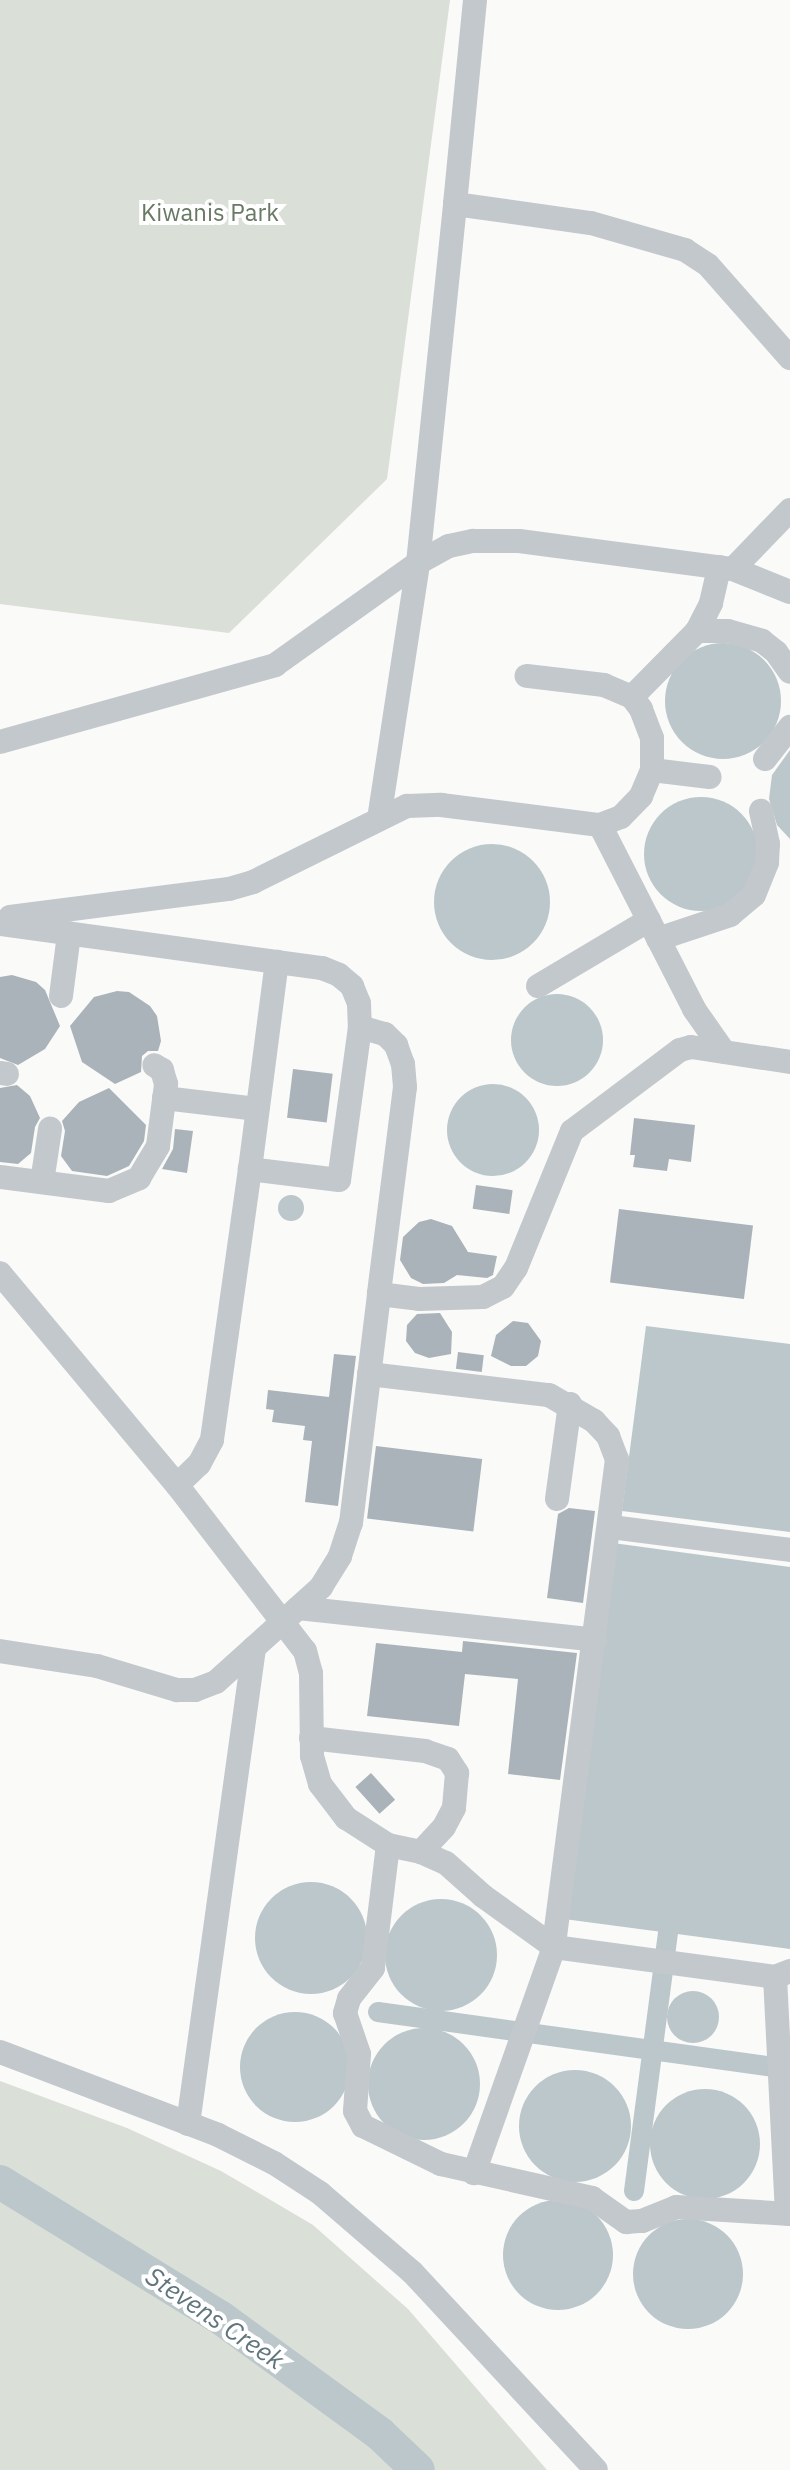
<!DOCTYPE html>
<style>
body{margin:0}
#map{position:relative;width:790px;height:2470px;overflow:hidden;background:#fafaf8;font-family:"IBM Plex Sans",sans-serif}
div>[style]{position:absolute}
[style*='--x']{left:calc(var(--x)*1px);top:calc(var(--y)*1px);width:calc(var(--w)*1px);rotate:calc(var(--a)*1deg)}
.green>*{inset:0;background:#dadfd7}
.water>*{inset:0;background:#bbc7cb}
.round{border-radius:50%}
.canal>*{height:20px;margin:-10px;padding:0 10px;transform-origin:10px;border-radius:10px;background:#bbc7cb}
.river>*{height:34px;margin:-17px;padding:0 17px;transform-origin:17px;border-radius:17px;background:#bbc7cb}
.building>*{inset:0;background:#aab3b9;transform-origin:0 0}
.minor>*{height:24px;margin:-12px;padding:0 12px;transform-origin:12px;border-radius:12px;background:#c3c8cc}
span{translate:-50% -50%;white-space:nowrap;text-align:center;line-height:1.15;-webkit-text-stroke:8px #fff;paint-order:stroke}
.park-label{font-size:24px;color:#687a64}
.water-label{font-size:26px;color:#60757c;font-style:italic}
</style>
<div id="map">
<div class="green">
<i style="clip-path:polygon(0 0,450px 0,387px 479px,229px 633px,0 604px)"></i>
<i style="clip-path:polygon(0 2081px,127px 2128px,221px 2171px,313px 2225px,408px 2309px,547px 2470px,0 2470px)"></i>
</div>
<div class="water">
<i class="round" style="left:665px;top:643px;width:116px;height:116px"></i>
<i style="clip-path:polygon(790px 750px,790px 839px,777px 825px,769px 799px,772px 775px)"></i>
<i class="round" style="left:644px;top:797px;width:114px;height:114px"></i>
<i class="round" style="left:434px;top:844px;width:116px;height:116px"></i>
<i class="round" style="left:511px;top:994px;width:92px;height:92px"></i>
<i class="round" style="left:447px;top:1084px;width:92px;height:92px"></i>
<i class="round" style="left:278px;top:1195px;width:26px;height:26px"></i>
<i style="clip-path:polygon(646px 1326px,790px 1344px,790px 1532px,622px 1511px)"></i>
<i style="clip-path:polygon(613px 1543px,790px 1567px,790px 1949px,564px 1919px)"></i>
<i class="round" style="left:255px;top:1882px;width:112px;height:112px"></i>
<i class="round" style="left:385px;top:1899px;width:112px;height:112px"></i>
<i class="round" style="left:667px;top:1991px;width:52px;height:52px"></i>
<i class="round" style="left:240px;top:2012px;width:110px;height:110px"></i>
<i class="round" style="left:368px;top:2028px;width:112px;height:112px"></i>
<i class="round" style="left:519px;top:2070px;width:112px;height:112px"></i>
<i class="round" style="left:650px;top:2089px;width:110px;height:110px"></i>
<i class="round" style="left:503px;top:2200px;width:110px;height:110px"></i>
<i class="round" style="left:633px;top:2219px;width:110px;height:110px"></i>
</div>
<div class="canal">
<i style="--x:378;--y:2012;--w:416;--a:7.9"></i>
<i style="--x:634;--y:2191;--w:260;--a:-82.5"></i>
</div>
<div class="river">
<i style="--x:0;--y:2182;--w:259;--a:31.6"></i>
<i style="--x:221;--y:2318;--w:197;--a:36.1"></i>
<i style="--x:380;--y:2434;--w:52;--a:43.5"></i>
</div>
<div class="building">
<i style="clip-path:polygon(12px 975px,36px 982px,45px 990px,60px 1026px,45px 1049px,18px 1065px,0 1058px,0 977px)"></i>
<i style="clip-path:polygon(117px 991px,129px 992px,150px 1006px,157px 1016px,161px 1041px,158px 1051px,148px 1051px,142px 1056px,141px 1072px,115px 1084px,82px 1062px,70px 1026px,94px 997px)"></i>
<i style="left:293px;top:1069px;width:40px;height:49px;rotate:7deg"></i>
<i style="clip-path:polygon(17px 1085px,30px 1096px,40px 1118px,35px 1127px,31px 1153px,18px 1164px,0 1162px,0 1088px)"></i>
<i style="clip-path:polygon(109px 1088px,146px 1125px,144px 1141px,129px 1166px,107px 1176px,72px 1171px,61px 1156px,65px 1131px,62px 1121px,79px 1102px)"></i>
<i style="clip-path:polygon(634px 1118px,695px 1125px,691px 1162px,669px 1159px,667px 1171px,633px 1167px,635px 1155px,630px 1155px)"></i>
<i style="clip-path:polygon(175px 1129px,193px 1131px,187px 1173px,162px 1169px,173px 1149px)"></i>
<i style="left:476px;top:1185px;width:37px;height:24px;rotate:8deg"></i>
<i style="left:619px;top:1209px;width:135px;height:74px;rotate:7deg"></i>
<i style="clip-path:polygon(431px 1219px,452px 1226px,468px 1252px,497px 1256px,493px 1275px,487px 1278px,457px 1275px,444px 1283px,423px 1284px,411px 1278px,400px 1260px,403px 1237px,419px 1222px)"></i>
<i style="clip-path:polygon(440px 1313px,452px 1332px,451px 1354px,429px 1358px,415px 1353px,406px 1341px,407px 1325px,417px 1314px)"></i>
<i style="clip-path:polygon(513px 1321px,528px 1323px,541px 1341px,538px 1356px,526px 1366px,511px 1366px,491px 1356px,496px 1335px)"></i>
<i style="left:458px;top:1352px;width:26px;height:17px;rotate:7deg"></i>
<i style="clip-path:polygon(334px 1354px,356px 1356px,338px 1506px,305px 1502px,312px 1441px,303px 1440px,305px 1426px,272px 1422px,274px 1410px,266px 1409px,268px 1390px,329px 1397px)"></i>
<i style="left:376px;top:1446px;width:107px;height:73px;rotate:7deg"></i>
<i style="clip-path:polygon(569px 1508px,595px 1511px,583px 1603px,547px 1598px,558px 1514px)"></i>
<i style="clip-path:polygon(463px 1641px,577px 1653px,560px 1780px,508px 1774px,518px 1679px,465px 1674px,459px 1726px,367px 1716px,376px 1643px,462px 1652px)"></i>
<i style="left:371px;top:1773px;width:36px;height:21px;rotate:48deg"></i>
</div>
<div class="minor">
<i style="--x:455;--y:204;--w:205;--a:-84.4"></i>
<i style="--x:733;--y:569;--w:82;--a:-46"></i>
<i style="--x:697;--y:631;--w:31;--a:0"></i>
<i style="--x:728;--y:631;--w:35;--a:16"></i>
<i style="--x:762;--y:641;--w:18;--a:38"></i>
<i style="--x:776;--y:652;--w:24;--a:55"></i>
<i style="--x:632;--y:697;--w:93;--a:-45.4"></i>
<i style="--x:697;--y:631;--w:31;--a:-63"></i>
<i style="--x:711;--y:603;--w:37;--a:-77"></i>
<i style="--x:0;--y:742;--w:286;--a:-15.6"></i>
<i style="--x:275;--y:665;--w:176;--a:-35.5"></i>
<i style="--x:418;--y:563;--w:35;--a:-29"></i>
<i style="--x:449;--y:546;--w:25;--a:-12"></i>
<i style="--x:473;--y:541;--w:46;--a:0"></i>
<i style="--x:519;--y:541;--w:216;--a:7.5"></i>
<i style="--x:733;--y:569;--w:61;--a:22"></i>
<i style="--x:765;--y:759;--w:41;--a:-52"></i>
<i style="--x:652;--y:770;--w:58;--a:6.9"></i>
<i style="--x:379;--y:819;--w:259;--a:-81.3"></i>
<i style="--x:418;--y:563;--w:361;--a:-84.1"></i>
<i style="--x:455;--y:204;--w:137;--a:8"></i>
<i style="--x:591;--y:223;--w:98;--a:16"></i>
<i style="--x:685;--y:250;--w:27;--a:33"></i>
<i style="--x:708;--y:265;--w:124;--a:48.6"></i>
<i style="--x:600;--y:825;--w:207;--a:62.9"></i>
<i style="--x:694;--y:1009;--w:52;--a:55.1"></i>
<i style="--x:10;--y:917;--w:221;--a:-7.3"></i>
<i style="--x:229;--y:889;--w:25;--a:-16"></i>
<i style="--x:253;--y:882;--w:172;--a:-26.3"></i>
<i style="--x:407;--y:806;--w:34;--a:-2"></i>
<i style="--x:441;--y:805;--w:160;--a:7.2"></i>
<i style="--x:600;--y:825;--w:22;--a:-21"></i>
<i style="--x:621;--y:817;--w:29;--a:-46"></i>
<i style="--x:641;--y:796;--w:28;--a:-67"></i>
<i style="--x:652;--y:770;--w:32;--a:-90"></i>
<i style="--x:652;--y:738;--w:31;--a:-111"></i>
<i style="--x:641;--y:709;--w:15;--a:-127"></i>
<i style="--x:632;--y:697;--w:30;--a:-157"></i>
<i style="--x:604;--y:685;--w:78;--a:-173.3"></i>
<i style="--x:0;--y:924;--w:325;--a:7.8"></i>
<i style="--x:322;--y:968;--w:18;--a:22"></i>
<i style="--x:339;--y:975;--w:17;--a:40"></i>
<i style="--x:352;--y:986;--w:18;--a:68"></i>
<i style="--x:359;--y:1003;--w:24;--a:88"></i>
<i style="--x:360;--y:1027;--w:154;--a:97.8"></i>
<i style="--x:339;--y:1180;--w:90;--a:-173"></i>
<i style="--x:250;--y:1169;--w:274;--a:98"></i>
<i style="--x:212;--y:1440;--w:27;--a:118"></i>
<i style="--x:199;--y:1464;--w:30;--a:136"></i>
<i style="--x:177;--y:1485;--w:276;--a:-129.9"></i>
<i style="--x:658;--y:939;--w:76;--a:-18.4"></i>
<i style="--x:730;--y:915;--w:31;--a:-40"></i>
<i style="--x:754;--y:895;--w:35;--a:-68"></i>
<i style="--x:767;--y:862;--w:18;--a:-87"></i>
<i style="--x:768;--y:844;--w:34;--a:-102"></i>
<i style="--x:538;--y:986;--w:129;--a:-30.7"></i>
<i style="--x:61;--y:996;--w:63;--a:-82.6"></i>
<i style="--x:360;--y:1027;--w:26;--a:16"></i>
<i style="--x:385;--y:1034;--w:16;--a:45"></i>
<i style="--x:396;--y:1045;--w:20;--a:70"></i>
<i style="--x:403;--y:1064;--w:23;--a:85"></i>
<i style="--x:405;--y:1087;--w:209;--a:97.2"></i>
<i style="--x:379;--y:1294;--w:40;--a:7.1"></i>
<i style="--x:419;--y:1299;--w:64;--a:-1.8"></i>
<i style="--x:483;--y:1297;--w:22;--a:-27"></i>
<i style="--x:503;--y:1287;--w:23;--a:-56"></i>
<i style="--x:516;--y:1268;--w:148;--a:-67.8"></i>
<i style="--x:572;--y:1131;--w:135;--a:-36.9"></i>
<i style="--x:680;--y:1050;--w:11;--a:-15"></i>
<i style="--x:691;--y:1047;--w:100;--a:8.6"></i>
<i style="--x:0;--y:1073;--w:7;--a:8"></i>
<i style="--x:164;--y:1098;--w:94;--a:6.7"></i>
<i style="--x:250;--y:1169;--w:209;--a:-82.6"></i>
<i style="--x:0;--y:1177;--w:110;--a:7.3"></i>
<i style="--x:109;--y:1191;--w:33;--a:-23"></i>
<i style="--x:139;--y:1178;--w:37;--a:-59"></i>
<i style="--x:158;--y:1146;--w:63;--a:-82.6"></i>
<i style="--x:166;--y:1084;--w:15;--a:-106"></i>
<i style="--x:162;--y:1070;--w:9;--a:-148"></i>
<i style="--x:42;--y:1182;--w:54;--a:-81.4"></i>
<i style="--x:369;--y:1374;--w:181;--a:6.7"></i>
<i style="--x:549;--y:1395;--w:52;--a:30"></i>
<i style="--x:594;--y:1421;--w:21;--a:47"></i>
<i style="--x:608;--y:1436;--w:25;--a:69"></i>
<i style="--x:617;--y:1459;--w:492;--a:97.4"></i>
<i style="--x:554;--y:1947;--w:240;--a:109.5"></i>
<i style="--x:177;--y:1485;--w:210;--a:52.4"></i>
<i style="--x:305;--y:1651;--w:23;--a:75"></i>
<i style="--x:311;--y:1673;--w:83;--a:89.3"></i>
<i style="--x:312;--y:1756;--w:29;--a:74"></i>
<i style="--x:320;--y:1784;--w:43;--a:52.6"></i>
<i style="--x:346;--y:1818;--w:50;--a:32.7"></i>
<i style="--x:388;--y:1845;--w:34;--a:12"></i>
<i style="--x:421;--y:1852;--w:27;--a:24"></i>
<i style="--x:446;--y:1863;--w:50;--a:41.7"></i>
<i style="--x:483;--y:1896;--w:87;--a:35.7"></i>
<i style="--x:554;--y:1947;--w:223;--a:7.7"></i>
<i style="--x:775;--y:1977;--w:16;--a:-22"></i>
<i style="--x:557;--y:1499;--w:96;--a:-82.2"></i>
<i style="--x:611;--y:1527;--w:180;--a:7.3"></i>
<i style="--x:298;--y:1608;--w:299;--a:6.1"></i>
<i style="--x:0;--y:1651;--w:98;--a:8.8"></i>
<i style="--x:97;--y:1666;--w:84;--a:16.7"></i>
<i style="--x:177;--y:1690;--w:18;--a:0"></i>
<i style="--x:195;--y:1690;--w:22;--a:-21"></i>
<i style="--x:216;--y:1682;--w:142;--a:-42.1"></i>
<i style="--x:321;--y:1587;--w:36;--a:-58"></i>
<i style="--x:340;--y:1556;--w:35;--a:-72"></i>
<i style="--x:351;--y:1523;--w:231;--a:-83"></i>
<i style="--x:311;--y:1738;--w:115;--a:6.5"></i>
<i style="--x:425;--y:1751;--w:24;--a:19"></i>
<i style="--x:448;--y:1759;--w:17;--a:57"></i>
<i style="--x:457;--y:1773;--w:35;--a:95"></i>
<i style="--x:454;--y:1808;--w:21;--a:118"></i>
<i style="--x:444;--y:1827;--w:34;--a:133"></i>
<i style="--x:388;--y:1845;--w:124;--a:97"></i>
<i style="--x:373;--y:1968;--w:39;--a:128"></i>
<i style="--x:349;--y:1999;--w:15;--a:106"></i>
<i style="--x:345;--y:2013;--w:43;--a:71.1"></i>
<i style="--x:359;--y:2054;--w:57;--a:94"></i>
<i style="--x:355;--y:2111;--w:17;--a:62"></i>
<i style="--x:363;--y:2126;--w:87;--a:26"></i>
<i style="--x:441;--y:2164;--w:155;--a:12.7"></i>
<i style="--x:592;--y:2198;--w:42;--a:35.2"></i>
<i style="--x:626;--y:2222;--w:16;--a:-4"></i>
<i style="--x:642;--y:2221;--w:37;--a:-22"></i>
<i style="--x:676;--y:2207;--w:114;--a:3.5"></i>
<i style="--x:775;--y:1977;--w:237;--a:87.1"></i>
<i style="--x:0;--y:2052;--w:233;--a:20.8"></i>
<i style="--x:218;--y:2135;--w:63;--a:26.6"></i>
<i style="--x:274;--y:2163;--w:55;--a:33.1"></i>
<i style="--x:320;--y:2193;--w:121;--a:40.7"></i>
<i style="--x:412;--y:2272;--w:270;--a:47.1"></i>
<i style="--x:188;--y:2124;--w:481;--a:-82.1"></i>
</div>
<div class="park-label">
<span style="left:210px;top:213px">Kiwanis Park</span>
</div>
<div class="water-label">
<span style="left:215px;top:2318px;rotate:34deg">Stevens Creek</span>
</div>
</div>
